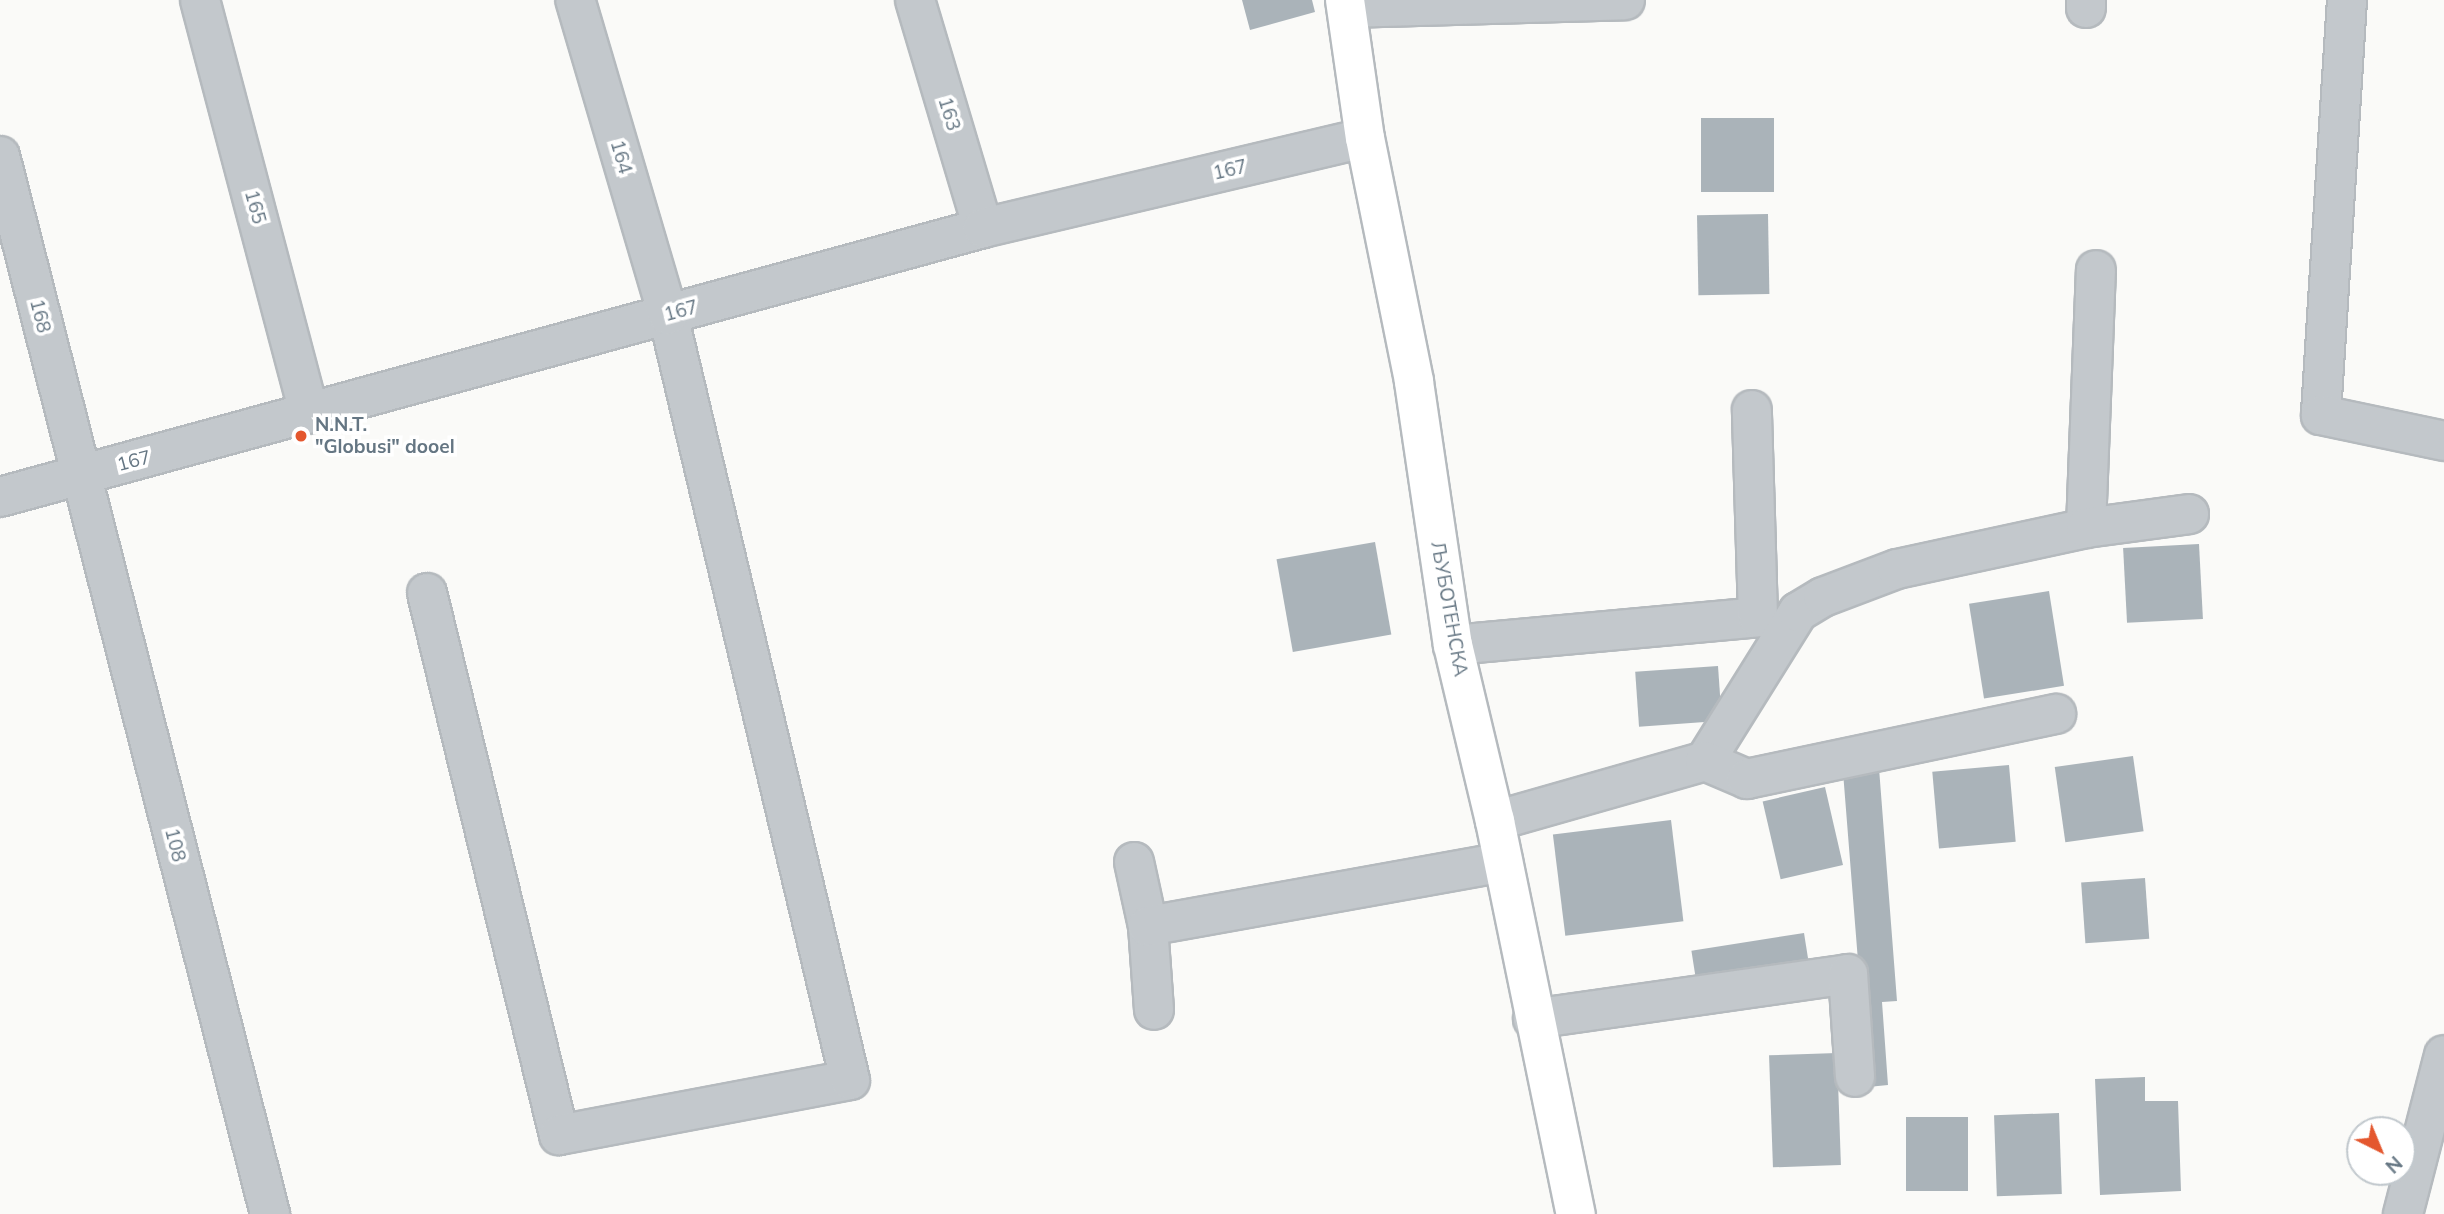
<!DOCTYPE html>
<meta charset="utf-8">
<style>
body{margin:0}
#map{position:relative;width:2444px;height:1214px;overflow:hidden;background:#fafaf8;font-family:Mulish,sans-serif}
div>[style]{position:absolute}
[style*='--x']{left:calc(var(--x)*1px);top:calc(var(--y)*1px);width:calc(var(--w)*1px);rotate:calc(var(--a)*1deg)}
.building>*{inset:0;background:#aab3b9;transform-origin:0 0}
.roads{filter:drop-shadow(2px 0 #b5babe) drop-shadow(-2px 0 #b5babe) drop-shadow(0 2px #b5babe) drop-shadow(0 -2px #b5babe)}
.minor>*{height:38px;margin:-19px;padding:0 19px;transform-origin:19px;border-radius:19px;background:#c3c8cc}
.major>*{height:38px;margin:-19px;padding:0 19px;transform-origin:19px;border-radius:19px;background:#fff}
.dots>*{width:19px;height:19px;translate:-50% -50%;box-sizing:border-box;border:4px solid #fff;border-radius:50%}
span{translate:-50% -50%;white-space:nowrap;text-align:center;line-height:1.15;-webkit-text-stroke:7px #fff;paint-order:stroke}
.street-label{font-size:19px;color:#657683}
.poi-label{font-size:19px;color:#657683;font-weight:700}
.left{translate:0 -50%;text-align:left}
.north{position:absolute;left:2346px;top:1116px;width:70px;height:70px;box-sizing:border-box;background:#fff;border:2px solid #c1c8cd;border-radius:50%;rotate:137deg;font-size:19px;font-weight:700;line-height:28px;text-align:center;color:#657683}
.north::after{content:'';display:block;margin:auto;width:24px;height:32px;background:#e4572e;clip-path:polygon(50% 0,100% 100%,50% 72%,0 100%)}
</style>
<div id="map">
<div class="building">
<i style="clip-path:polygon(1242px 0,1312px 0,1315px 12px,1250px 30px)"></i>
<i style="left:1701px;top:118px;width:73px;height:74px"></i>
<i style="left:1768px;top:214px;width:80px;height:71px;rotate:89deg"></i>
<i style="left:1375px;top:542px;width:94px;height:100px;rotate:80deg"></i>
<i style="left:2199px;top:544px;width:75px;height:76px;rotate:87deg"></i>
<i style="left:2049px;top:591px;width:96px;height:81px;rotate:81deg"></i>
<i style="left:1718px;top:666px;width:55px;height:83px;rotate:86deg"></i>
<i style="left:2133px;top:756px;width:76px;height:79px;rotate:82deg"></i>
<i style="left:2009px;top:765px;width:77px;height:77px;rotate:85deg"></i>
<i style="clip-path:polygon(1879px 768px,1897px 1001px,1882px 1002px,1888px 1085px,1868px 1087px,1843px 772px)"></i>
<i style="left:1825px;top:787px;width:80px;height:64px;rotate:77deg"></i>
<i style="left:1671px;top:820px;width:102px;height:119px;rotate:83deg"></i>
<i style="left:2145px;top:878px;width:61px;height:64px;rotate:86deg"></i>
<i style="left:1804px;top:933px;width:31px;height:114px;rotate:81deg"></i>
<i style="left:1837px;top:1053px;width:112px;height:68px;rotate:88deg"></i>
<i style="clip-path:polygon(2145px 1077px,2145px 1101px,2178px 1101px,2181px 1191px,2100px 1195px,2095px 1079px)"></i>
<i style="left:2059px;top:1113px;width:81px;height:65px;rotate:88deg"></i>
<i style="left:1968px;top:1117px;width:74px;height:62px;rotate:90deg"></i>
</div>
<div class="roads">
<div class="minor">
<i style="--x:200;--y:0;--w:428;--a:75.2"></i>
<i style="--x:915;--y:0;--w:238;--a:73.4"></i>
<i style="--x:2347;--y:0;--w:416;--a:93.6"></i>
<i style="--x:2321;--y:415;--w:126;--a:11.9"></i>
<i style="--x:1347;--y:8;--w:278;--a:-1.6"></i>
<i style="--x:2086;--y:8;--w:8;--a:-90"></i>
<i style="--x:0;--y:156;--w:1092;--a:75.68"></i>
<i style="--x:0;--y:497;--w:1019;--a:-15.3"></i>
<i style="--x:983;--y:228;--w:392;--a:-13.3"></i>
<i style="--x:2086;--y:528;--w:258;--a:-87.8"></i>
<i style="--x:427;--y:593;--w:558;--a:76.31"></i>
<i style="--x:559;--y:1135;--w:296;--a:-10.7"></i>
<i style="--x:850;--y:1080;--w:786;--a:-103.38"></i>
<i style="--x:668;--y:315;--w:328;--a:-106.4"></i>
<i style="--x:1453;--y:645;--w:306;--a:-5.2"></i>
<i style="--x:1758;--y:617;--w:207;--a:-91.7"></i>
<i style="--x:1705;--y:761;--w:176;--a:-58"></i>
<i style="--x:1798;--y:612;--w:29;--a:-31"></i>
<i style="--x:1823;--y:597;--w:79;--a:-20.7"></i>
<i style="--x:1897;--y:569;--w:193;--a:-12.2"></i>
<i style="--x:2086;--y:528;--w:104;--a:-7.7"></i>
<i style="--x:1495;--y:821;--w:218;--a:-15.9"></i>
<i style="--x:1705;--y:761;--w:46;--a:23.2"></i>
<i style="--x:1747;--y:779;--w:316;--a:-11.9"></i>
<i style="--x:1134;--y:862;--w:66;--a:77.7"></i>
<i style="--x:1148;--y:926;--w:84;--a:85.9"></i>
<i style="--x:1148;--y:926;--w:361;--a:-10.2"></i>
<i style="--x:1533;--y:1019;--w:318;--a:-8.1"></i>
<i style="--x:1848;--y:974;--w:103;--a:86.1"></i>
<i style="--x:2403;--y:1214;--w:164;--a:-75.5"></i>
</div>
<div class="major">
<i style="--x:1345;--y:0;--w:139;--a:81.8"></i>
<i style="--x:1365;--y:138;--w:249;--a:78.6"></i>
<i style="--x:1414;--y:382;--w:266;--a:81.6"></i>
<i style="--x:1453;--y:645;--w:181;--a:76.6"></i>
<i style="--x:1495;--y:821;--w:401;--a:78.4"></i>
</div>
</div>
<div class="dots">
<i style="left:301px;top:436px;background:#e4572e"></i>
</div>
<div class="street-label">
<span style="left:949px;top:114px;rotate:73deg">163</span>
<span style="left:621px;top:157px;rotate:74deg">164</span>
<span style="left:1230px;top:170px;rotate:-13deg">167</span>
<span style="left:255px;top:207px;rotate:75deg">165</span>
<span style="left:681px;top:311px;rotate:-15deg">167</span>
<span style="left:40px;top:316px;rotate:76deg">168</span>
<span style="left:134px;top:461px;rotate:-15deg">167</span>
<span style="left:1449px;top:609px;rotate:80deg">ЉУБОТЕНСКА</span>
<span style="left:175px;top:845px;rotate:76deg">108</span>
</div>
<div class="poi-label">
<span class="left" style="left:315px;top:436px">N.N.T.<br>"Globusi" dooel</span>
</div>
<div class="north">N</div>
</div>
